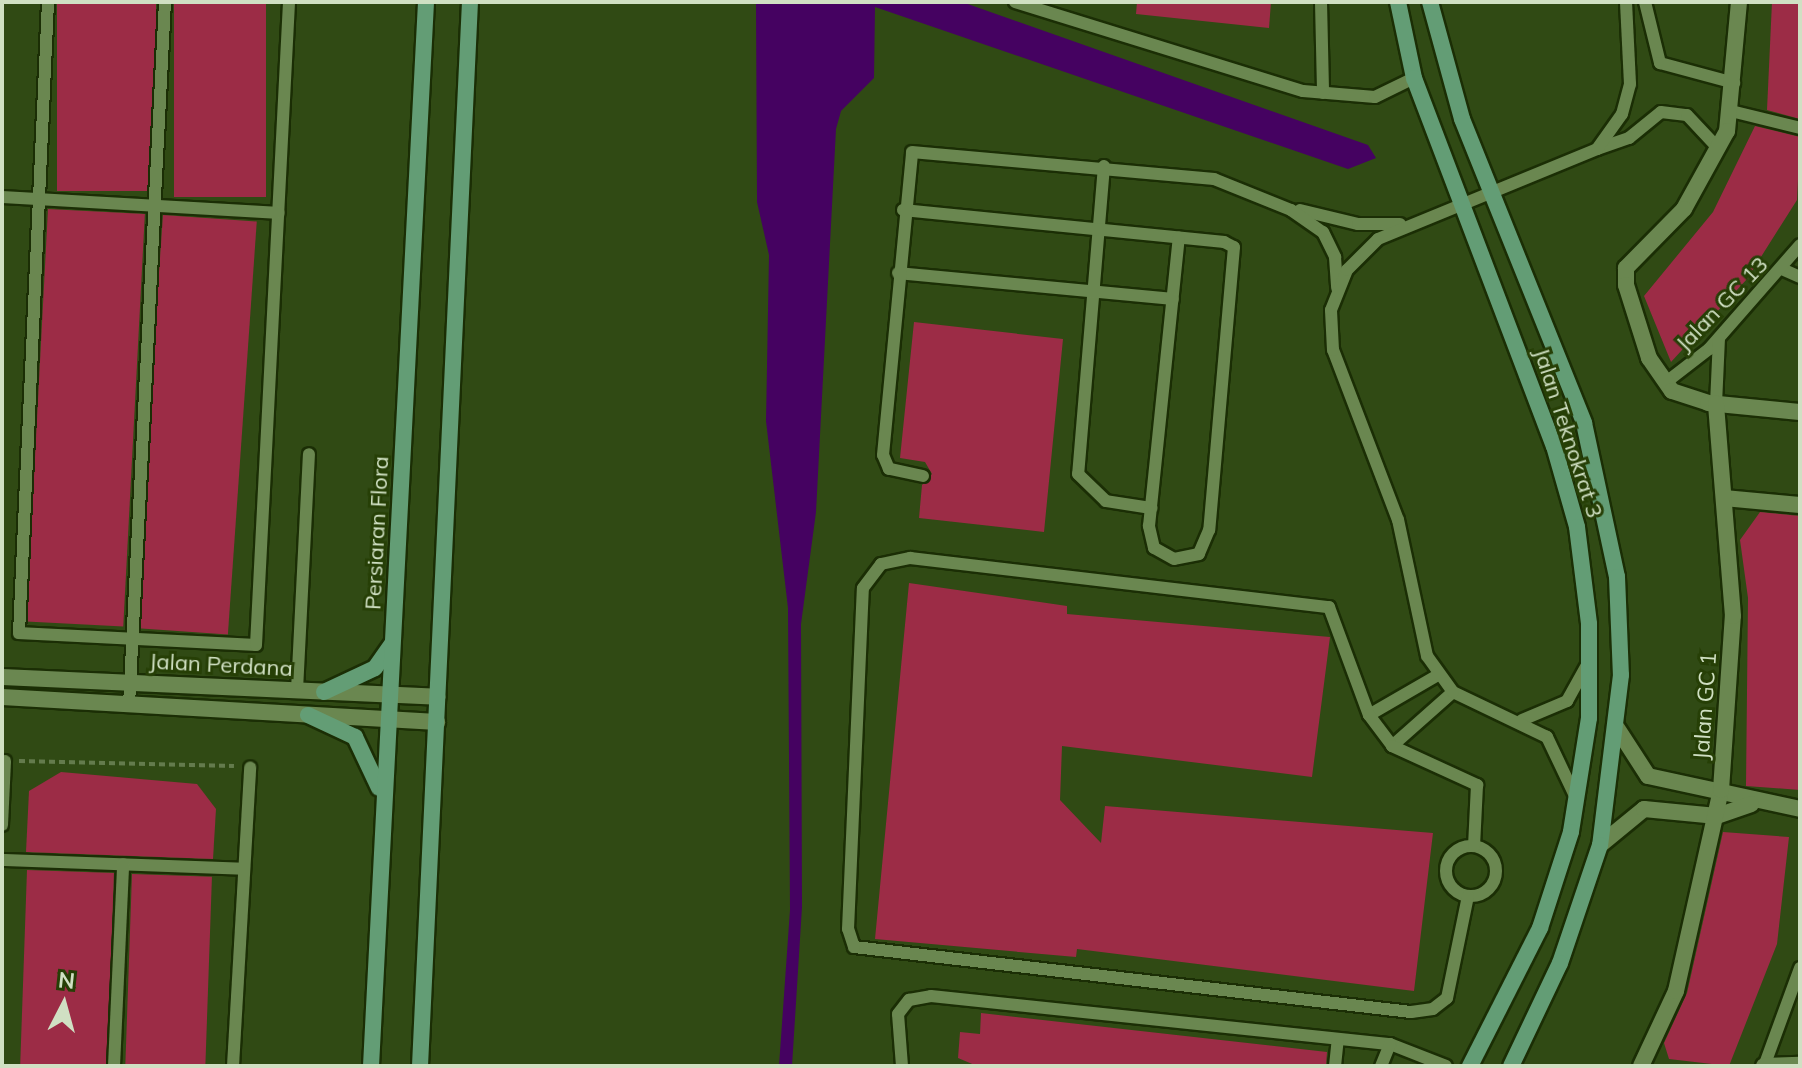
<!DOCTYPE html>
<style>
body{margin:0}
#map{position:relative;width:1802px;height:1068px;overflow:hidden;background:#304a14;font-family:Mulish,sans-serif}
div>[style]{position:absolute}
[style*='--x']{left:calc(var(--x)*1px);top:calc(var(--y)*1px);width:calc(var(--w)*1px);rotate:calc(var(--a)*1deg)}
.water>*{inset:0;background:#450261}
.building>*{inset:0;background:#9c2c46;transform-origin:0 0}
.path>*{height:4px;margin-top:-2px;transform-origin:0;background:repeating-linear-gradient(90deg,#647b4d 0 6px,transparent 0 10px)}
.roads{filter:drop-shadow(2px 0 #1b2e05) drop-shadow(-2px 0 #1b2e05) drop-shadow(0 2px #1b2e05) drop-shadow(0 -2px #1b2e05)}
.service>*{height:12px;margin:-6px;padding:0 6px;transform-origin:6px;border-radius:6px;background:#6a8750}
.service>.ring{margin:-6px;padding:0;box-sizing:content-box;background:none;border:12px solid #6a8750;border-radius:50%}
.minor>*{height:16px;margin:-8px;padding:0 8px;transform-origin:8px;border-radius:8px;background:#6a8750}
.secondary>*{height:16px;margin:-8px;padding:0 8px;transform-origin:8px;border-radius:8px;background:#639d75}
span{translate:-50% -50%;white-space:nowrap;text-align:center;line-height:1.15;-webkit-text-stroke:6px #263f06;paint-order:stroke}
.street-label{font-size:22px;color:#d0e0c3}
.frame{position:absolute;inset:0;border:4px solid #d0e0c3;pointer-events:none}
.north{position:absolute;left:24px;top:964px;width:80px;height:80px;-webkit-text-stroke:6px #263f06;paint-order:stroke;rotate:6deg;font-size:22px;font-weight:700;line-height:32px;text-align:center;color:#d0e0c3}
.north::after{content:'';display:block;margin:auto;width:28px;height:36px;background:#d0e0c3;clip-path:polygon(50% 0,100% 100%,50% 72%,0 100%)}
</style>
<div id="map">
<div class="water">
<i style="clip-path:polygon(756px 2px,962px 2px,1368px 145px,1376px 158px,1348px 169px,875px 7px,874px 78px,841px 111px,836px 129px,816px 512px,801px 624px,802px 907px,792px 1066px,779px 1066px,790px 910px,788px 608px,766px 421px,769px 255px,757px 202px)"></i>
</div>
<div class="building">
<i style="left:57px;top:2px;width:99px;height:189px"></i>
<i style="left:174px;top:2px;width:92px;height:195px"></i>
<i style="clip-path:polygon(1137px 2px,1271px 2px,1269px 28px,1136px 14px)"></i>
<i style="clip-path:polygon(1772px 2px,1800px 2px,1800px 119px,1767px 110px)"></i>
<i style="clip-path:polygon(1755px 126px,1800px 137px,1797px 200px,1747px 279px,1671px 362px,1644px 296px,1713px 212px)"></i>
<i style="left:48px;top:209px;width:97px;height:413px;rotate:3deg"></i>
<i style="left:163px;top:215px;width:94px;height:414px;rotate:4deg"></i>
<i style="clip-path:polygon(914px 322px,1063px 339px,1044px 532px,919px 518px,922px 485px,932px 474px,925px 462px,900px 458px)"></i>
<i style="clip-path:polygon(1760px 512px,1800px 516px,1800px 790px,1746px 786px,1748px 598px,1740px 540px)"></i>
<i style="clip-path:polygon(909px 583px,1067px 606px,1067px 614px,1330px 637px,1312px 777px,1062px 746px,1060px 800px,1101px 843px,1105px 806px,1433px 833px,1414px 991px,1077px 949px,1076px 957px,875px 939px)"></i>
<i style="clip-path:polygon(61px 772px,197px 784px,216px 809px,213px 859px,26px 852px,29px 791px)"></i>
<i style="clip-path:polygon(1723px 832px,1789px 837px,1777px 944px,1729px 1066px,1669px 1059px,1664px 1043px,1687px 993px)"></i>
<i style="left:27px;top:870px;width:87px;height:196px;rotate:2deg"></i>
<i style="left:132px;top:874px;width:80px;height:192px;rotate:2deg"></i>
<i style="clip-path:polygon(981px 1013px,1327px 1052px,1326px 1066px,977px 1066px,958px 1058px,960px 1032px,980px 1034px)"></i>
</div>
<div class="path">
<i style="--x:19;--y:761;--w:215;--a:1.3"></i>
</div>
<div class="roads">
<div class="service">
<i style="--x:48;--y:2;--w:632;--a:92.63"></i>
<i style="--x:19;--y:633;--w:237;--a:2.9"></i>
<i style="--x:256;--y:645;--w:644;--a:-87.06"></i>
<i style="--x:1015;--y:2;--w:301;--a:17.2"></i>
<i style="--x:1303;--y:91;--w:72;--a:4.8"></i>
<i style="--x:1375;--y:97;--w:43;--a:-26"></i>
<i style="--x:1321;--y:2;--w:91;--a:88.7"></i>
<i style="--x:1645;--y:2;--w:63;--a:76.2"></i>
<i style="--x:1660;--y:63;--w:77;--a:15.1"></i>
<i style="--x:1731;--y:111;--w:71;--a:13.8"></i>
<i style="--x:1597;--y:149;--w:34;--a:-19"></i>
<i style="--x:1629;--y:138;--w:41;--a:-39.1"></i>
<i style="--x:1661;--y:112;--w:26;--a:7"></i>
<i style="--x:1687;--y:115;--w:45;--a:46.8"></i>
<i style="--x:1104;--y:166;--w:309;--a:94.8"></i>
<i style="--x:1078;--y:474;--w:39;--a:44"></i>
<i style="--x:1106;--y:501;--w:46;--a:8.8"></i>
<i style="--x:2;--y:197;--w:277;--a:3.3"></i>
<i style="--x:903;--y:210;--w:323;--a:5.7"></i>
<i style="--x:1224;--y:242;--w:11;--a:27"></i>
<i style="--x:1234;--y:247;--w:284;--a:95"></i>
<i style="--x:1209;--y:530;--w:26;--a:113"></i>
<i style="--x:1199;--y:554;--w:25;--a:169"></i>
<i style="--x:1174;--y:559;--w:23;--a:-151"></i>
<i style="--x:1154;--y:548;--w:23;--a:-103"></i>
<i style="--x:1149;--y:526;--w:290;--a:-84.1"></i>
<i style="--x:1300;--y:210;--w:60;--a:13.6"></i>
<i style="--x:1358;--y:224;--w:42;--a:0"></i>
<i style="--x:1784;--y:270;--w:17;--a:24"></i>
<i style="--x:898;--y:273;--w:276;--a:5.4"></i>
<i style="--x:1665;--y:383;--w:56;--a:-37.7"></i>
<i style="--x:1709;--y:349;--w:138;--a:-48.8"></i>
<i style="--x:1716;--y:404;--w:66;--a:-87.4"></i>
<i style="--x:923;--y:476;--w:35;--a:-168"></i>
<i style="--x:889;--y:469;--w:15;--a:-113"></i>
<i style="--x:883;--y:455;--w:304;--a:-84.5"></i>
<i style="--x:912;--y:152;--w:303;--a:5.1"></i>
<i style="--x:1214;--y:179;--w:83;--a:21.9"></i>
<i style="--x:1291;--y:210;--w:39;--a:35"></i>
<i style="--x:1323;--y:232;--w:28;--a:64"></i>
<i style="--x:1335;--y:257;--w:31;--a:86"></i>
<i style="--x:297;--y:690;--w:236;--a:-87.1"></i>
<i style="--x:129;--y:705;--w:704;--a:-87.07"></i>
<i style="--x:1369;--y:715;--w:80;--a:-30.1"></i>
<i style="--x:1522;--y:720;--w:49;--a:-22.9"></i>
<i style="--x:1567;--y:701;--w:39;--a:-61"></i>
<i style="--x:1392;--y:746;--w:81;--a:-41.5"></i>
<i style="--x:1576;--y:798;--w:68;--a:-115.4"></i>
<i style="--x:1547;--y:737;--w:104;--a:-154.4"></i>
<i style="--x:1453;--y:692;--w:44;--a:-125.8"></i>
<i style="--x:1427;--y:656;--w:139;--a:-102"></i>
<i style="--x:1398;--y:520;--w:182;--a:-110.9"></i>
<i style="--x:1333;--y:350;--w:40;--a:-92.9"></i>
<i style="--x:1331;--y:310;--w:43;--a:-68.2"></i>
<i style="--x:1347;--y:270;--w:44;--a:-45"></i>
<i style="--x:1378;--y:239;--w:237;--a:-22.3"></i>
<i style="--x:1597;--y:149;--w:43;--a:-54.5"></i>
<i style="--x:1622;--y:114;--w:31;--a:-75"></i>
<i style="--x:1630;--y:84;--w:82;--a:-92.8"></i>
<i style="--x:2;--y:825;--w:64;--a:-87.3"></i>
<i class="ring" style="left:1446px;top:846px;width:38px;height:38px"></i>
<i style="--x:2;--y:860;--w:242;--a:2.1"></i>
<i style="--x:1468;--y:896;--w:104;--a:101.6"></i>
<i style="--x:1447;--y:998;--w:18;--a:142"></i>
<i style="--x:1433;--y:1009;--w:22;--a:172"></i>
<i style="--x:1411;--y:1012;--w:561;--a:-173.34"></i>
<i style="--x:854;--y:947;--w:19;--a:-108"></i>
<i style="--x:848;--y:929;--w:341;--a:-87.5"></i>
<i style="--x:863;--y:588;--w:30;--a:-53"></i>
<i style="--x:881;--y:564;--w:30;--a:-12"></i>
<i style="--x:910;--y:558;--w:422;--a:6.7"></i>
<i style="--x:1329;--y:607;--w:115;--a:69.7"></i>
<i style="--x:1369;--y:715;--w:39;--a:53"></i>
<i style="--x:1392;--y:746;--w:94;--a:24.6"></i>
<i style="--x:1477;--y:785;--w:61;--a:92.8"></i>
<i style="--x:1390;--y:1044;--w:60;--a:21.4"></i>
<i style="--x:1766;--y:1061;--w:99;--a:-69.9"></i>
<i style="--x:114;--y:1066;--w:202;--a:-87.4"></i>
<i style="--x:233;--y:1066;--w:299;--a:-86.7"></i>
<i style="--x:902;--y:1066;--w:52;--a:-94.4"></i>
<i style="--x:898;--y:1014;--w:18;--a:-52"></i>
<i style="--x:909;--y:1000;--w:22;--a:-10"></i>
<i style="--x:931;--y:996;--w:462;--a:6"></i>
<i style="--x:1390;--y:1044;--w:24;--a:112"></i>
<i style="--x:1335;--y:1066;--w:27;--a:-84"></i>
</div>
<div class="minor">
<i style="--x:1739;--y:2;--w:130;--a:95.3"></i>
<i style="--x:1727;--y:131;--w:89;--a:118.9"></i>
<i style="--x:1684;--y:209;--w:83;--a:134.5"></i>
<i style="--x:1626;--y:268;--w:17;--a:90"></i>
<i style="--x:1626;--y:285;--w:77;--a:72.5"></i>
<i style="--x:1649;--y:358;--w:40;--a:55.1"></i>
<i style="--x:1672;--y:391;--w:38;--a:18"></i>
<i style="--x:1708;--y:403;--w:92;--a:5.6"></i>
<i style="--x:1724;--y:498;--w:76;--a:5.3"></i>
<i style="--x:2;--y:677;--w:436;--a:2.6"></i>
<i style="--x:2;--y:697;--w:436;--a:3.3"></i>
<i style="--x:1617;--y:728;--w:57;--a:57.1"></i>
<i style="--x:1648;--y:776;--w:156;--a:12.2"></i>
<i style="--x:1600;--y:845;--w:57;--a:-39.3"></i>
<i style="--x:1644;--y:809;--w:73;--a:5.5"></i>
<i style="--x:1717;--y:816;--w:36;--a:-19"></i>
<i style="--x:1641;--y:1066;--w:83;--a:-65"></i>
<i style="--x:1676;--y:991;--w:206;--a:-77.4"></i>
<i style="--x:1721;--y:790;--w:174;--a:-86.1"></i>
<i style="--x:1733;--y:616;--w:213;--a:-94.6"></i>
<i style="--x:1764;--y:1066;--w:36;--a:-2"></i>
</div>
<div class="secondary">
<i style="--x:1398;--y:2;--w:78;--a:78.1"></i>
<i style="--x:1414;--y:78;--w:394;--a:69.2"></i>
<i style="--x:1554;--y:446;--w:84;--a:74.1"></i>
<i style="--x:1577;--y:527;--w:98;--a:82.9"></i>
<i style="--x:1589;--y:624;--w:94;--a:90"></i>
<i style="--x:1589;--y:718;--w:115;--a:99"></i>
<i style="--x:1571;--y:832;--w:101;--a:107.9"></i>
<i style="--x:1540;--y:928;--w:155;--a:116.9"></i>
<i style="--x:1430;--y:2;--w:121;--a:74.7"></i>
<i style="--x:1462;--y:119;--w:328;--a:68.1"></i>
<i style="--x:1584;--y:423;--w:157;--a:77.9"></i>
<i style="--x:1617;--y:577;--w:98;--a:87.7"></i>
<i style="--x:1621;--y:675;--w:171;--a:97"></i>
<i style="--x:1600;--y:845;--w:125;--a:108.7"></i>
<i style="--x:1560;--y:963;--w:114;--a:115.4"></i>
<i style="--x:324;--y:692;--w:56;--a:-25.2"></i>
<i style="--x:375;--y:668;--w:29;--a:-55"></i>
<i style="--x:308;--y:715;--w:52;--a:25.1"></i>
<i style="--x:355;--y:737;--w:56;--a:64.8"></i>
<i style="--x:371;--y:1066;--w:1065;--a:-87.04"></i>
<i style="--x:420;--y:1066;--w:1065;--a:-87.31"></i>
</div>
</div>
<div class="street-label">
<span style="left:1722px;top:304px;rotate:-46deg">Jalan GC 13</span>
<span style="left:1568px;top:433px;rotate:72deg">Jalan Teknokrat 3</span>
<span style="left:377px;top:533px;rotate:-87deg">Persiaran Flora</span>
<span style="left:221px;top:665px;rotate:3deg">Jalan Perdana</span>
<span style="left:1705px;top:706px;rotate:-86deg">Jalan GC 1</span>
</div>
<div class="frame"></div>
<div class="north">N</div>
</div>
